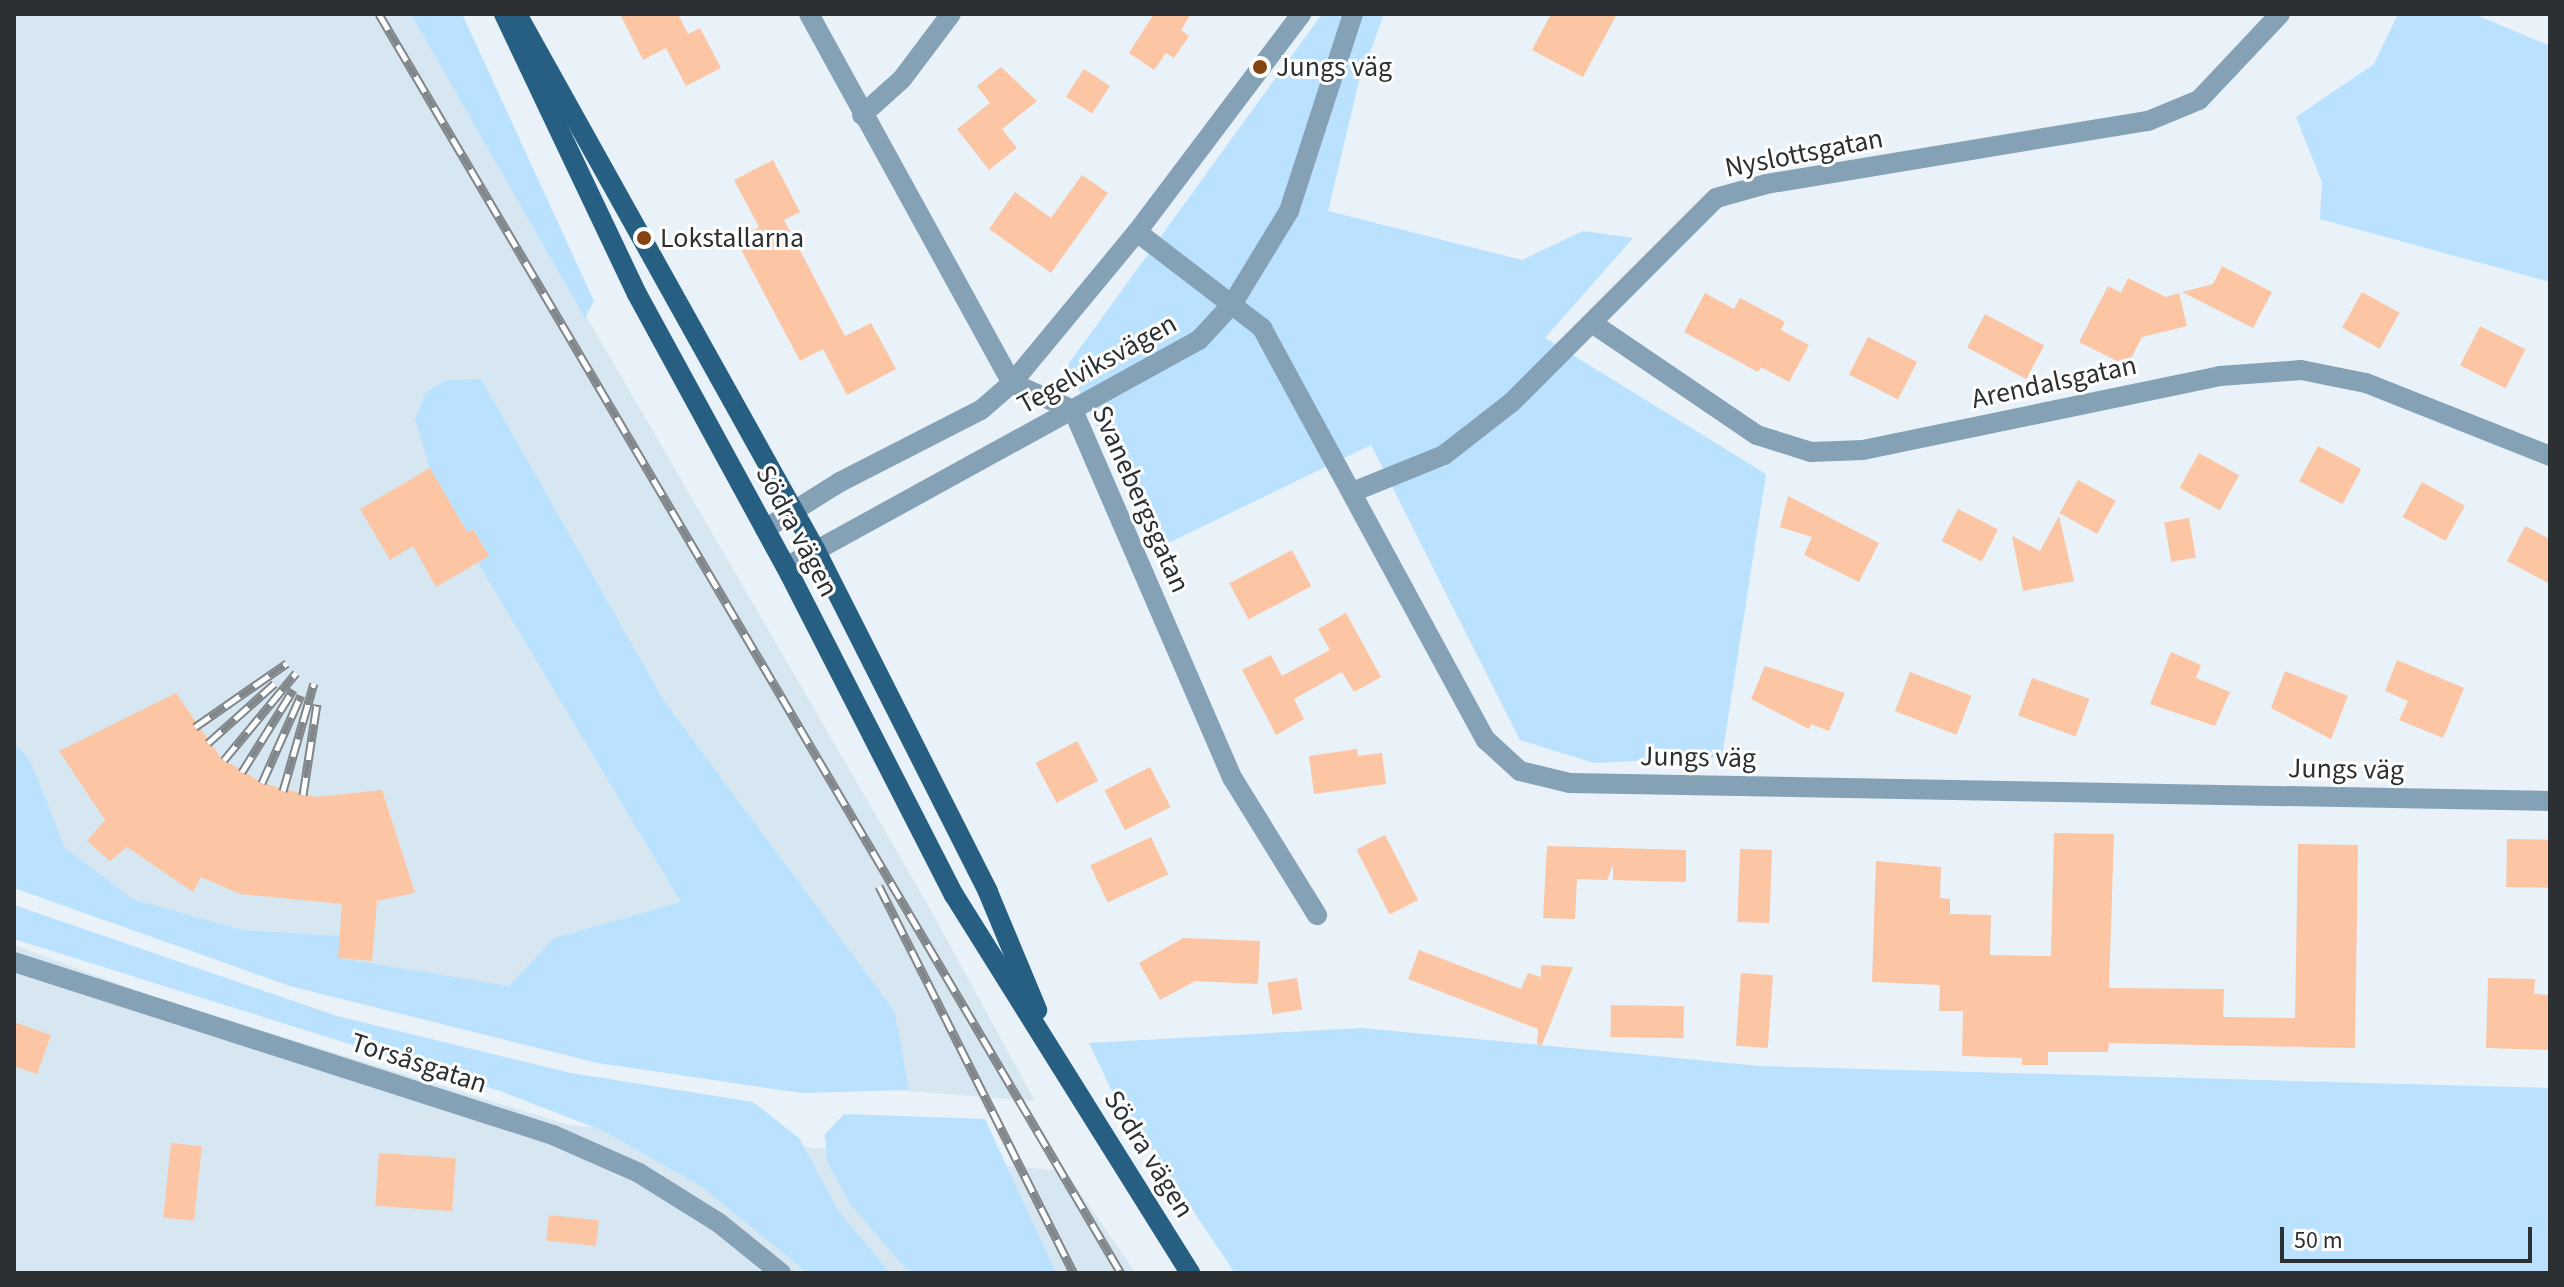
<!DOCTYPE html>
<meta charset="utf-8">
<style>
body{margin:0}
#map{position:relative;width:2564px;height:1287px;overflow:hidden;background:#e9f2f8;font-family:"Source Sans 3",sans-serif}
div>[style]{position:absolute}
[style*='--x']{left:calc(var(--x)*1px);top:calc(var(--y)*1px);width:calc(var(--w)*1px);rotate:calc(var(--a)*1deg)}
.built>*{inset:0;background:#d7e7f2}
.green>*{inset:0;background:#bae1fe}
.building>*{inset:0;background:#fcc5a3;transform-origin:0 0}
.minor>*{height:20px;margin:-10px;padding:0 10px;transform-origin:10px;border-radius:10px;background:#85a1b6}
.major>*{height:20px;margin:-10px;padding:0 10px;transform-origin:10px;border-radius:10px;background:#275f83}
.rail>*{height:9px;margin-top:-4.5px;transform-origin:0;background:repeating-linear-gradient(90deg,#fefefe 0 18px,#80868a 0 36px);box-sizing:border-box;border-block:2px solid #80868a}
.dots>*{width:22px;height:22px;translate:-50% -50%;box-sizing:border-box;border:4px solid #fefefe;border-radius:50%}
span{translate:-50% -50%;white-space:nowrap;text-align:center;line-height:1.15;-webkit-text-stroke:6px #fefefe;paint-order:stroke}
.poi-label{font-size:28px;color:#2c3032}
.left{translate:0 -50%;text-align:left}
.street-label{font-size:28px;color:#2c3032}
.frame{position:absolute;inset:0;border:16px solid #2c3032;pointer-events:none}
.scale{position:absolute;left:2280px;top:1227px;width:252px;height:36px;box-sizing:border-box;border:4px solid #2c3032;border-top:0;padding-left:10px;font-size:24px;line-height:28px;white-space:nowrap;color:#2c3032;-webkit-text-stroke:6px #fefefe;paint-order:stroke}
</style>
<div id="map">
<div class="built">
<i style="clip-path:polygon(14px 14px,411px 14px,928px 905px,1035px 1101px,722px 1076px,14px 881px)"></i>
<i style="clip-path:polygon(14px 945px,157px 998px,569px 1125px,1065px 1171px,1136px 1273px,14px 1273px)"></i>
</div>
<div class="green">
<i style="clip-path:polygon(411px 14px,462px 14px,594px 301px,585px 318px)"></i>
<i style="clip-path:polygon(1322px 14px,1384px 14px,1358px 85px,1328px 211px,1522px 260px,1583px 231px,1633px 238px,1545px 338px,1766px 474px,1722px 757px,1594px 763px,1520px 740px,1371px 445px,1158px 548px,1067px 366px)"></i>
<i style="clip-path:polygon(2398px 14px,2474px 14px,2550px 46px,2550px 282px,2320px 219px,2322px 182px,2296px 117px,2374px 64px)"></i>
<i style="clip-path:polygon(481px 379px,664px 701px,895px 1012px,909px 1090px,801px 1093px,598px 1063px,290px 986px,14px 888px,14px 742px,31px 762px,65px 848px,133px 899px,242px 930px,340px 936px,339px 958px,509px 986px,554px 938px,681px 902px,478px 563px,489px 556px,473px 529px,467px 532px,430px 468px,415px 419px,426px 392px,447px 380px)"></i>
<i style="clip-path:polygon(14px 905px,337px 1016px,571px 1073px,753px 1102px,799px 1138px,838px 1210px,890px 1273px,808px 1273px,702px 1187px,606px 1132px,500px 1091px,14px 939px)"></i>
<i style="clip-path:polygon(1362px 1028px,1760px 1066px,2550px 1088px,2550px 1273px,1235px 1273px,1111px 1089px,1089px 1043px)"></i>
<i style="clip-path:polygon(844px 1114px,985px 1119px,1056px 1273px,909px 1273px,850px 1204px,827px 1161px,825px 1134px)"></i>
</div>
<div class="building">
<i style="clip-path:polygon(620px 14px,678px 14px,688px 34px,700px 28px,721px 68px,686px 86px,666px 48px,643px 60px)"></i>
<i style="clip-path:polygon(1154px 14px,1191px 14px,1181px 30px,1189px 36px,1174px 58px,1166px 53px,1154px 70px,1129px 53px)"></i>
<i style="clip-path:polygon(1551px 14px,1617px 14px,1583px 77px,1532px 50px)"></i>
<i style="clip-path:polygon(1001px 67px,1037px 101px,1002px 129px,1017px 148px,989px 170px,957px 129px,990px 103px,977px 86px)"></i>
<i style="left:1084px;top:69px;width:31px;height:33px;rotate:33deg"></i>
<i style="clip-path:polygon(773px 160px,800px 212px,784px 220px,845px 336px,871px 323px,896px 369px,847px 395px,823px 349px,800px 361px,736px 240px,759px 227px,734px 180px)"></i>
<i style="clip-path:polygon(1082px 175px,1108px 193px,1051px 273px,989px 229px,1015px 192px,1051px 218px)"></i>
<i style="clip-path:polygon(2222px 266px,2272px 292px,2253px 328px,2182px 292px,2213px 284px)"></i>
<i style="clip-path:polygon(2128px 278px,2166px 297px,2179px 293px,2187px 326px,2142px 337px,2127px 366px,2079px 342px,2108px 286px,2121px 293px)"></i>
<i style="left:2362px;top:292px;width:43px;height:41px;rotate:29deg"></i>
<i style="clip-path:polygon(1705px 293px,1734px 309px,1740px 298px,1785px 322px,1781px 330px,1809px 345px,1789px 382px,1761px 367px,1758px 372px,1684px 332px)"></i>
<i style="left:1985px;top:314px;width:67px;height:38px;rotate:28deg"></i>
<i style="left:2480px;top:326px;width:51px;height:44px;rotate:27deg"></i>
<i style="left:1868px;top:337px;width:55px;height:42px;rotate:27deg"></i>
<i style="left:2318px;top:446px;width:49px;height:40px;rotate:28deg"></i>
<i style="left:2199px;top:453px;width:46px;height:40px;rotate:29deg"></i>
<i style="clip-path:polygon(430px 468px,467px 532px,473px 529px,489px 556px,436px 587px,413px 546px,390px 560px,360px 509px)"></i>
<i style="left:2078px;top:480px;width:43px;height:38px;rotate:29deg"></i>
<i style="left:2422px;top:482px;width:49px;height:40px;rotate:29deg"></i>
<i style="clip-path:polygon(1788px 496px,1879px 543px,1859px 582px,1804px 555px,1812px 537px,1780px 527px)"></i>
<i style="left:1958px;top:509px;width:45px;height:36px;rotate:27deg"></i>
<i style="clip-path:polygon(2059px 516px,2074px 581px,2023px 591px,2012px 536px,2040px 551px)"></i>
<i style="left:2189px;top:518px;width:40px;height:25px;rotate:80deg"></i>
<i style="clip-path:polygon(2525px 526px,2550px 539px,2550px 584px,2507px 561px)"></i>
<i style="left:1292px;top:550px;width:41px;height:71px;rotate:62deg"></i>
<i style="clip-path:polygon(1346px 613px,1381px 677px,1354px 692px,1342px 672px,1294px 699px,1304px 719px,1276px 735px,1242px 670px,1271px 655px,1282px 676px,1330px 650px,1318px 629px)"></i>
<i style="clip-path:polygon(2171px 652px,2201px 665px,2196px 678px,2230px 692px,2215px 726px,2150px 704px)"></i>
<i style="clip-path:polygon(2397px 660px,2464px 688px,2443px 738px,2399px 720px,2408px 701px,2385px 691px)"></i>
<i style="clip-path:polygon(1765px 666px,1845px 693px,1829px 731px,1811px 724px,1809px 729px,1751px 699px)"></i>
<i style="clip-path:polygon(2285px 671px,2348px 696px,2331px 739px,2271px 708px)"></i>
<i style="left:1910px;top:672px;width:66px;height:42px;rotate:21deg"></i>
<i style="left:2032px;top:678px;width:61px;height:40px;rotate:20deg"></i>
<i style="clip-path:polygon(176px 693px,221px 758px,262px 783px,316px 797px,382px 790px,415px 893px,377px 901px,372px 961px,338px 958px,342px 904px,240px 894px,201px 877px,193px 892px,127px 847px,110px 861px,87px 841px,105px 820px,59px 751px)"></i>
<i style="left:1077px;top:741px;width:45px;height:47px;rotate:62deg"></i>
<i style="clip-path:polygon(1357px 749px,1358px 756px,1382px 753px,1386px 784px,1314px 794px,1309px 756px)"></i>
<i style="left:1150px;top:767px;width:45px;height:51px;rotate:63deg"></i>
<i style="clip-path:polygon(2054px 833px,2114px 834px,2109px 988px,2224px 989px,2223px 1017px,2295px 1018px,2298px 844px,2358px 845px,2355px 1048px,2109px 1043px,2108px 1052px,2048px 1052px,2048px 1065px,2022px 1065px,2022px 1058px,1962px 1056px,1963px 1011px,1939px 1011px,1940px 985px,1872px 982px,1876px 861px,1941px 867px,1940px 898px,1950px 899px,1950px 914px,1991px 915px,1990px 955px,2051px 956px)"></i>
<i style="left:1385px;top:835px;width:73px;height:32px;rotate:63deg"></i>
<i style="left:1151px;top:837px;width:41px;height:67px;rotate:65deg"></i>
<i style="left:2507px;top:839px;width:43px;height:48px;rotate:1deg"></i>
<i style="clip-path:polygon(1547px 846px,1686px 850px,1686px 882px,1613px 880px,1613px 865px,1607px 880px,1577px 879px,1575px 919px,1543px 918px)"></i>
<i style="left:1740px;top:849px;width:32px;height:73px;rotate:2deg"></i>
<i style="clip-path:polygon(1183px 938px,1260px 941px,1258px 984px,1195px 981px,1160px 1000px,1139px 963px)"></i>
<i style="clip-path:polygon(1419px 950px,1521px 989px,1528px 973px,1541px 977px,1541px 965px,1573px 967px,1542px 1045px,1537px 1044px,1538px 1029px,1408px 979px)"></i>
<i style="left:1741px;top:973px;width:32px;height:73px;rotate:4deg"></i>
<i style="left:1297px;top:978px;width:32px;height:30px;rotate:81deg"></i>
<i style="clip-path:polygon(2488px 978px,2535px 979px,2534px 994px,2550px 995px,2550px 1050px,2486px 1048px)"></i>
<i style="left:1611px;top:1005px;width:73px;height:32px;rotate:1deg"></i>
<i style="clip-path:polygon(14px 1022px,51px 1035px,37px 1074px,14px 1066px)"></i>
<i style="left:171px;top:1143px;width:31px;height:75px;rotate:6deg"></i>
<i style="left:379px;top:1153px;width:77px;height:53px;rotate:4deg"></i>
<i style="left:549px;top:1215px;width:50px;height:26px;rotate:6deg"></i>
</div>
<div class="minor">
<i style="--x:809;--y:14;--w:421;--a:61.2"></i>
<i style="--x:1012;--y:383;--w:67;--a:23.9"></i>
<i style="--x:1073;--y:410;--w:402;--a:66.6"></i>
<i style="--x:1233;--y:779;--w:160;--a:58.3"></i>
<i style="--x:862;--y:115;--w:54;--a:-42"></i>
<i style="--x:902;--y:79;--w:81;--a:-53"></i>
<i style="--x:1137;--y:232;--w:158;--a:37.5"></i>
<i style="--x:1262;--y:328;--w:469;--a:61.5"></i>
<i style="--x:1486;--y:740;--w:46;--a:42.4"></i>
<i style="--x:1520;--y:771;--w:51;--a:13.5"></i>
<i style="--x:1570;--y:783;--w:980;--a:1.05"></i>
<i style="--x:1592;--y:323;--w:199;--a:34.2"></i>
<i style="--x:1757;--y:435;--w:57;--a:17.5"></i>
<i style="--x:1811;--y:452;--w:52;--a:-2.2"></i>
<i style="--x:1863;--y:450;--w:365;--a:-11.7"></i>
<i style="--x:2220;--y:376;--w:81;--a:-4.2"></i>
<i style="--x:2301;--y:370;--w:66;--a:11.3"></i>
<i style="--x:2366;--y:383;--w:198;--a:21.6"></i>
<i style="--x:1355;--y:491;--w:96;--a:-22"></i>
<i style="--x:1444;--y:455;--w:86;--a:-37.9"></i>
<i style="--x:1512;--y:402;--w:288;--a:-45"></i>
<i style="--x:1716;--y:198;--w:52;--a:-15.6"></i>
<i style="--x:1766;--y:184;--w:387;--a:-9.4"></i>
<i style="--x:2148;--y:121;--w:55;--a:-22.4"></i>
<i style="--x:2199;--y:100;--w:118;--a:-46.7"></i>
<i style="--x:765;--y:529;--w:89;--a:-32.1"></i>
<i style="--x:840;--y:482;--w:158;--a:-27.1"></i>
<i style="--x:981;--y:410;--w:41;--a:-41.1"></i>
<i style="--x:1012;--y:383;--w:196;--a:-50.4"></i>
<i style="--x:1137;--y:232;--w:273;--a:-53"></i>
<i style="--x:786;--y:567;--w:471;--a:-28.8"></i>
<i style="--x:1199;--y:340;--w:50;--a:-47.4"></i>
<i style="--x:1233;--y:303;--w:108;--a:-58.7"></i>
<i style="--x:1289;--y:211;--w:207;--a:-72"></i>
<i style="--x:14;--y:962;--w:566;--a:17.79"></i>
<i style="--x:553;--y:1135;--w:94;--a:23.8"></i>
<i style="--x:639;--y:1173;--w:94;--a:32"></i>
<i style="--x:719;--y:1223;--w:80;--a:38.9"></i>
</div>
<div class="major">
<i style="--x:504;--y:14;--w:310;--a:64.6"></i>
<i style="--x:637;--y:294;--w:311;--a:61.4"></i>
<i style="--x:786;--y:567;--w:369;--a:62.9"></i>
<i style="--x:954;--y:895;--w:446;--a:58"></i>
<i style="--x:517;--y:14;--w:612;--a:60.88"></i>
<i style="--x:815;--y:549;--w:384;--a:63.2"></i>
<i style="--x:988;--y:892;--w:128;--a:67.4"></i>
</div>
<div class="rail">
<i style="--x:379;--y:14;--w:1461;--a:59.49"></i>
<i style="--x:195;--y:727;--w:112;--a:-34.8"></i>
<i style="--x:208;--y:743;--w:89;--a:-41.8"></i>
<i style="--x:224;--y:760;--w:113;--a:-50.4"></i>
<i style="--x:242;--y:772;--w:97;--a:-58.1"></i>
<i style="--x:262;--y:783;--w:96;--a:-66.1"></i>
<i style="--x:283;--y:791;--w:112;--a:-74"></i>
<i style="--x:303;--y:795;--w:92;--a:-81.3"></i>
<i style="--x:879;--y:886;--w:433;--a:63.3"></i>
</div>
<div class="dots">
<i style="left:1260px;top:67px;background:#864411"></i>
<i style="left:644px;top:238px;background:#864411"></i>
</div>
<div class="poi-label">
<span class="left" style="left:1276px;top:67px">Jungs väg</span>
<span class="left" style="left:660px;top:238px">Lokstallarna</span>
</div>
<div class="street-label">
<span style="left:1804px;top:153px;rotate:-11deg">Nyslottsgatan</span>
<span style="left:1097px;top:364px;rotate:-29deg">Tegelviksvägen</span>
<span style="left:2054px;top:382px;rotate:-12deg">Arendalsgatan</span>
<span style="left:1141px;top:499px;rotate:66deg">Svanebergsgatan</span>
<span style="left:797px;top:531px;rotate:62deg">Södra vägen</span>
<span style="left:1698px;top:757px;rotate:1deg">Jungs väg</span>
<span style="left:2346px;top:769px;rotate:1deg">Jungs väg</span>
<span style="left:419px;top:1063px;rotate:18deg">Torsåsgatan</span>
<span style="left:1149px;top:1154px;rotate:58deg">Södra vägen</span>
</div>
<div class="frame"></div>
<div class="scale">50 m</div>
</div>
